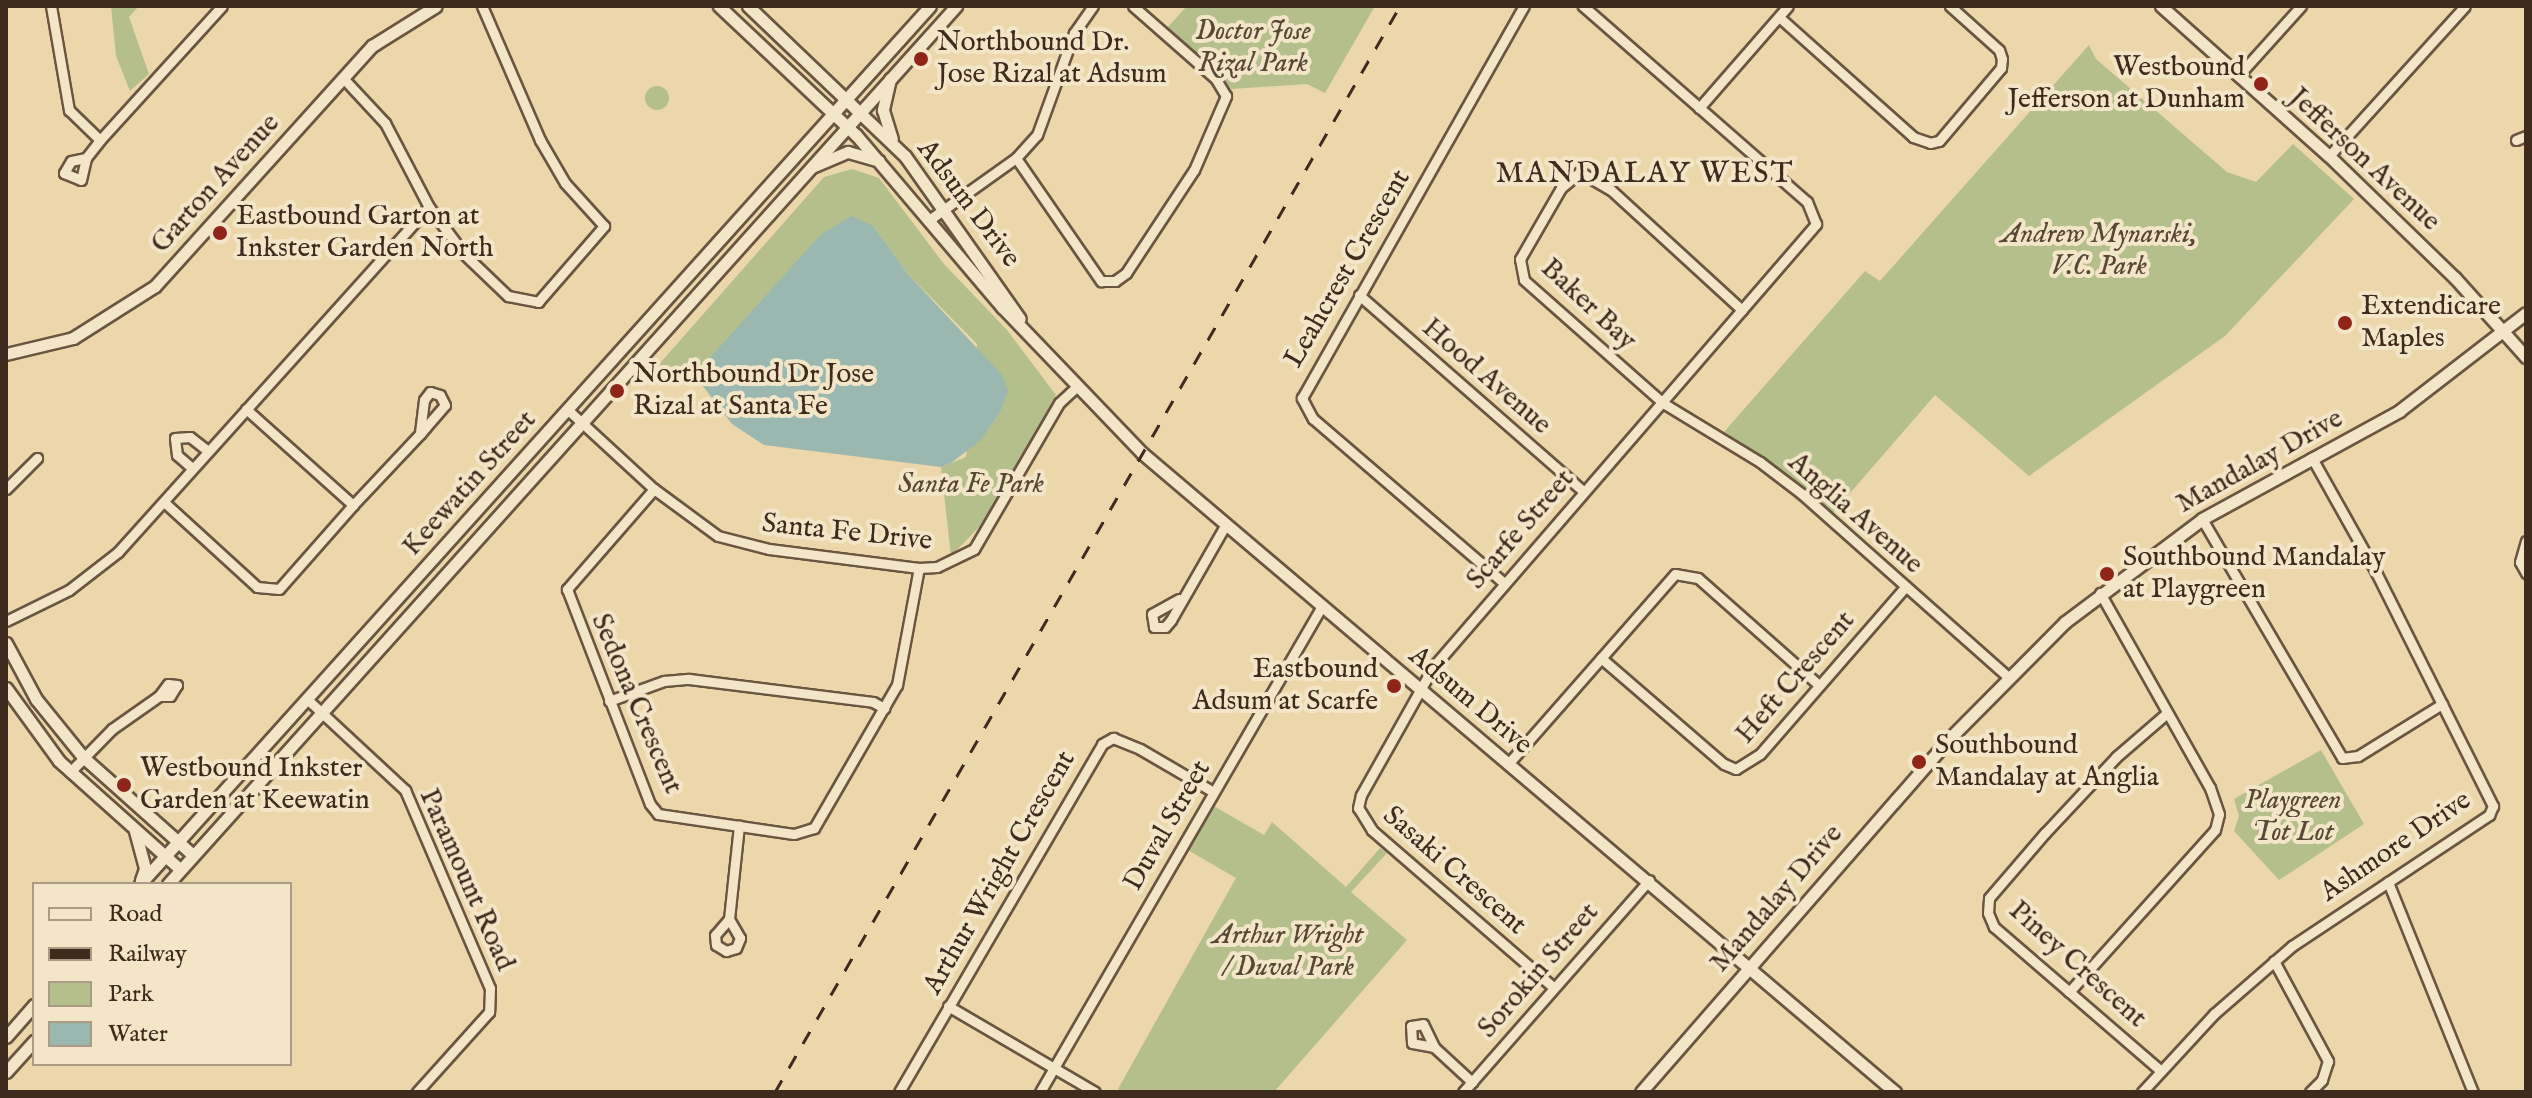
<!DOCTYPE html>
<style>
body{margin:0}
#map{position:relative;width:2532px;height:1098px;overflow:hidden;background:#ecd7aa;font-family:"IM FELL English",serif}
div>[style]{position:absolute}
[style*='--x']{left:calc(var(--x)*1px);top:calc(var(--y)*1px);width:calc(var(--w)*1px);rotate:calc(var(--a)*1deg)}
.green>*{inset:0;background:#b4bf8b}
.round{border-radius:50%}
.water>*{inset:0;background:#9ab8b0}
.roads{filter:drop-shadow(2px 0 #6a5541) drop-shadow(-2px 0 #6a5541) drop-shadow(0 2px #6a5541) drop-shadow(0 -2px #6a5541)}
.minor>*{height:9px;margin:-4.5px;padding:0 4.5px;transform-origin:4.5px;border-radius:4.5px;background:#f3e5c8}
.tertiary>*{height:11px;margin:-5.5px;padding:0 5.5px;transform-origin:5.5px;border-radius:5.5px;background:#f3e5c8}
.rail>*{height:3px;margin-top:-1.5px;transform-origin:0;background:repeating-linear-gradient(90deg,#3f2a1e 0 14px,transparent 0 28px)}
.dots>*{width:22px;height:22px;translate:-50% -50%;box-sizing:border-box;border:4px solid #f3e5c8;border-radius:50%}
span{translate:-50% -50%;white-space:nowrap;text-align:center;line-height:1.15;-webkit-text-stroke:8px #f3e5c8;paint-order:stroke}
.park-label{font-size:28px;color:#564834;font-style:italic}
.poi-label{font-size:28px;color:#3f2a1e}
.left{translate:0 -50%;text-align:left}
.right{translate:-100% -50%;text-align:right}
.street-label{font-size:28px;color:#3f2a1e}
.neighbourhood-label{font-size:30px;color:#3f2a1e;letter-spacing:2px}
.frame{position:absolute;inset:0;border:8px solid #3f2a1e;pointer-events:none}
.legend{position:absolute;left:32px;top:882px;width:260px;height:184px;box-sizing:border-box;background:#f3e5c8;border:2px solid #ab9a84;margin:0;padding:10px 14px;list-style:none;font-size:24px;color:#3f2a1e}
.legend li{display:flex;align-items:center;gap:16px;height:40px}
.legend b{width:40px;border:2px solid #ab9a84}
</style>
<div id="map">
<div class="green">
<i style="clip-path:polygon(111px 6px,139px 6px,129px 17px,149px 74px,130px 91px,116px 56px)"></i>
<i style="clip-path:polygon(1187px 6px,1375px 6px,1325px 93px,1307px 84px,1231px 89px,1167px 28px)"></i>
<i style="clip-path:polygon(2089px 45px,2096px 59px,2227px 172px,2256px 182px,2293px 144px,2354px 199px,2225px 336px,2029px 476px,1935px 395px,1832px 514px,1783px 471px,1724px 432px,1865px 271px,1880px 281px)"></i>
<i class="round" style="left:645px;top:86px;width:24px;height:24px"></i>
<i style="clip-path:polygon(852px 169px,879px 178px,944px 264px,1007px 330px,1056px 395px,985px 521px,951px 556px,941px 467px,966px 457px,977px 344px,908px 274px,873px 226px,821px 234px,704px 369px,654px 370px,824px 177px)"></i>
<i style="clip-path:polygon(2321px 750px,2364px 824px,2279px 880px,2234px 831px,2239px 816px,2234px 799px)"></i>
<i style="clip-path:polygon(1212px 805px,1264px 835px,1272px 822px,1346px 887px,1380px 848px,1387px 853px,1351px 892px,1407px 940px,1274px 1092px,1122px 1092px,1118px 1089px,1236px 878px,1186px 849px)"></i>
</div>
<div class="water">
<i style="clip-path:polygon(852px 216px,873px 226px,908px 274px,1002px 375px,1008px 391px,1000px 412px,980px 441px,951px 463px,941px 467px,764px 445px,732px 424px,702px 385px,709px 359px,821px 234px)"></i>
</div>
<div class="roads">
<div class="minor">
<i style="--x:51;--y:6;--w:106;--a:80.2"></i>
<i style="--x:69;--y:110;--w:43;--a:44.1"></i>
<i style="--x:1779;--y:17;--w:180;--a:41.8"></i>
<i style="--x:1913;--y:137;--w:18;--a:19"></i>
<i style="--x:1930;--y:143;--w:9;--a:-13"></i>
<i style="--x:1939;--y:141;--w:96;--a:-49.7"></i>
<i style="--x:2001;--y:68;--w:9;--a:-84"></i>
<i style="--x:2002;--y:59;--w:9;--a:-108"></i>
<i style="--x:1999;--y:50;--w:66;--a:-138.1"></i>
<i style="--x:2238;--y:76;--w:94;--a:-48"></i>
<i style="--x:343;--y:78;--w:62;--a:47"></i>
<i style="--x:385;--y:123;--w:95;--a:62.4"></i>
<i style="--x:429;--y:207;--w:59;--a:53.3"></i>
<i style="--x:464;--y:254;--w:61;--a:43.7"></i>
<i style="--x:508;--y:296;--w:31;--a:11"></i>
<i style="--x:538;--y:302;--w:101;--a:-49"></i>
<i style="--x:604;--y:226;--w:58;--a:-132.2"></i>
<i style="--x:565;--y:183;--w:50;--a:-120.2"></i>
<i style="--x:540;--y:140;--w:146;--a:-113.4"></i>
<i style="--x:1699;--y:108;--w:135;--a:-48.9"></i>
<i style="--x:2516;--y:140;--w:11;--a:-22"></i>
<i style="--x:2329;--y:156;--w:202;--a:-47.8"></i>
<i style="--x:86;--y:158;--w:15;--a:169"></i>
<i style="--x:71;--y:161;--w:14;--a:120"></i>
<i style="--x:64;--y:173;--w:18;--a:22"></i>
<i style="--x:81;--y:180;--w:23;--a:-77"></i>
<i style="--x:86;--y:158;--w:23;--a:-52"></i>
<i style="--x:100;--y:140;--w:181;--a:-47.7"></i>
<i style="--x:1016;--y:158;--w:150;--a:55.4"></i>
<i style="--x:1101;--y:281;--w:14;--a:0"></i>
<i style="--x:1115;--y:281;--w:14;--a:-36"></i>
<i style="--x:1126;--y:273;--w:123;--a:-56.6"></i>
<i style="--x:1194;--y:170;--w:81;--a:-66.6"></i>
<i style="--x:1226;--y:96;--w:21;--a:-121"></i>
<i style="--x:1215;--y:78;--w:109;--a:-138.7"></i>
<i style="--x:929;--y:220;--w:107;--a:-35.5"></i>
<i style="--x:1016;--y:158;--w:31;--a:-48"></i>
<i style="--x:1037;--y:135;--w:109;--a:-70.1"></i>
<i style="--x:1074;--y:33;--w:33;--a:-55"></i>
<i style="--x:1359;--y:295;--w:299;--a:41.2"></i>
<i style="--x:1742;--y:310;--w:178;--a:-137.5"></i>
<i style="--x:1611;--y:190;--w:36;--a:-150"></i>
<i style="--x:1580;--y:172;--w:25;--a:140"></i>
<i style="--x:1561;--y:188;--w:82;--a:120"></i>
<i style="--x:1520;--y:259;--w:21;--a:79"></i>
<i style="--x:1524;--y:280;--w:186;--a:41.5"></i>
<i style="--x:1663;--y:403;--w:114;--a:31.3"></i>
<i style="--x:1760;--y:462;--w:53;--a:37.3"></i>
<i style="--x:1802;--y:494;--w:274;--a:41.6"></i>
<i style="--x:246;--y:409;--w:144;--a:41.9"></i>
<i style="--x:568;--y:410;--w:117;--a:42.6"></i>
<i style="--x:654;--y:489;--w:79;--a:36.3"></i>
<i style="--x:718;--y:536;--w:53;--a:14.3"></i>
<i style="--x:769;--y:549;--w:151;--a:7.2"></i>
<i style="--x:919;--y:568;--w:18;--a:-3"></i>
<i style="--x:937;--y:567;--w:41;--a:-25.9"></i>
<i style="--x:974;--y:549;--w:169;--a:-59.8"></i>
<i style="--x:1059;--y:403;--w:22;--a:-43"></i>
<i style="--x:192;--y:468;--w:20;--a:-139"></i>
<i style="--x:177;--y:455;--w:17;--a:-97"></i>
<i style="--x:175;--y:438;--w:15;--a:-4"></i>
<i style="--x:190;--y:437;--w:23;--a:38"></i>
<i style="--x:6;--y:489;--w:44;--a:-45"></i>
<i style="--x:654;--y:489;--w:133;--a:131"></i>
<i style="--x:567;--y:589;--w:230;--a:68.9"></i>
<i style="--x:650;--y:804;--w:13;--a:51"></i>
<i style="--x:658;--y:814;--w:137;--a:8.4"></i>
<i style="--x:794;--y:834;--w:21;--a:-17"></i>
<i style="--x:814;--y:828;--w:165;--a:-59.9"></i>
<i style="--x:897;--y:685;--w:119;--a:-79.4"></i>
<i style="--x:164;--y:502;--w:126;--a:42.4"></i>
<i style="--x:257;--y:587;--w:22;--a:5"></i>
<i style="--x:279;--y:589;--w:112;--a:-48.6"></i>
<i style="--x:353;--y:505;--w:98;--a:-46.7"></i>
<i style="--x:420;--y:434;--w:8;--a:-50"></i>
<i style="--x:425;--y:428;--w:30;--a:-49"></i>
<i style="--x:445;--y:405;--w:11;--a:-117"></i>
<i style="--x:440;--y:395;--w:10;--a:-163"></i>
<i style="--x:430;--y:392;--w:10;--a:127"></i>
<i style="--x:424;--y:400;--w:34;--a:97"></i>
<i style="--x:2202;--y:519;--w:277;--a:59.6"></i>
<i style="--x:2342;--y:758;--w:16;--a:-7"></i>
<i style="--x:2358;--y:756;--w:99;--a:-31.8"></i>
<i style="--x:2526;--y:541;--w:22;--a:106"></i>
<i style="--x:2520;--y:562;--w:13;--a:61"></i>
<i style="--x:1504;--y:583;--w:252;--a:-139.3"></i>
<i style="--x:1313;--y:419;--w:24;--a:-118"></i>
<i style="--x:1302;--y:398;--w:450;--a:-60.5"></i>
<i style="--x:1179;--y:599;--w:31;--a:151"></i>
<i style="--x:1152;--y:614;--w:13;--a:81"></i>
<i style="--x:1154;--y:627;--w:11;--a:0"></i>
<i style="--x:1165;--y:627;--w:9;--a:-49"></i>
<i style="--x:1171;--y:620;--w:111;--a:-60.2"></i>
<i style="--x:6;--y:621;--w:70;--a:-26.2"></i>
<i style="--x:69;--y:590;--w:62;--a:-37.8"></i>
<i style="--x:118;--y:552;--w:464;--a:-48"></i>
<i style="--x:1601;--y:658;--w:162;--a:40.8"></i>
<i style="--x:1724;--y:764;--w:13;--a:23"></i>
<i style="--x:1736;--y:769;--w:28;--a:-32"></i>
<i style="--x:1760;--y:754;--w:221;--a:-49"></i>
<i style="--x:307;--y:699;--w:134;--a:42.9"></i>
<i style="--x:405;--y:790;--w:215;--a:66.8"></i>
<i style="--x:490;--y:988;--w:24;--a:92"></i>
<i style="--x:489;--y:1012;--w:108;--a:132"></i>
<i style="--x:609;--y:701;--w:59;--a:-20"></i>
<i style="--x:664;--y:681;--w:25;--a:-5"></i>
<i style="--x:689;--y:679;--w:185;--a:7.1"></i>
<i style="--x:873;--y:702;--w:13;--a:29"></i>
<i style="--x:1508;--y:764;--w:253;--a:-48.7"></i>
<i style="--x:1675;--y:574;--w:23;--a:10"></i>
<i style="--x:1698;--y:578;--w:160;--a:41.5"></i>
<i style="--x:70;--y:772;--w:60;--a:-45.7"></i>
<i style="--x:112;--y:729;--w:57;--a:-35.1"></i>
<i style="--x:159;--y:696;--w:11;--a:0"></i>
<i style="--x:170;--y:696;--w:13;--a:-58"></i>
<i style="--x:177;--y:685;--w:9;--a:-174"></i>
<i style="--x:168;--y:684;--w:15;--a:127"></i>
<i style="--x:2388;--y:882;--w:227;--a:68"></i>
<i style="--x:729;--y:919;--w:21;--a:131"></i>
<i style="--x:715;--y:935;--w:10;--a:84"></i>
<i style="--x:716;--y:945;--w:12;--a:31"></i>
<i style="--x:726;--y:951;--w:10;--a:-17"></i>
<i style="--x:736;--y:948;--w:11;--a:-68"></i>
<i style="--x:740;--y:938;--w:22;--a:-120"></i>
<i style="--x:729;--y:919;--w:94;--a:-83.9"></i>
<i style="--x:2274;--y:961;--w:114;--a:61.6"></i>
<i style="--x:2328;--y:1061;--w:20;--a:108"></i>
<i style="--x:2322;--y:1080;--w:17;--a:135"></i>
<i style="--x:1553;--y:987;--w:240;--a:-139.1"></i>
<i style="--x:1372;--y:830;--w:26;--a:-122"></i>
<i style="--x:1358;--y:808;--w:13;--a:-77"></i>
<i style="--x:1361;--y:795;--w:147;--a:-60.6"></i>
<i style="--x:1433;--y:667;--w:586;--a:-49.15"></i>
<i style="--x:1816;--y:224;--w:24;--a:-112"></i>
<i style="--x:1807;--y:202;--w:298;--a:-138.8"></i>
<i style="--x:2069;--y:992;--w:218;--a:-48"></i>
<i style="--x:2215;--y:830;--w:16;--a:-76"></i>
<i style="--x:2219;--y:814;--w:28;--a:-109"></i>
<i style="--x:2210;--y:788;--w:224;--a:-119.4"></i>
<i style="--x:948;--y:1006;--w:170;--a:30.3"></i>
<i style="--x:1434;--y:1047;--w:22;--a:-170"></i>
<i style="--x:1412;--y:1043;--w:17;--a:-93"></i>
<i style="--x:1411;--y:1026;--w:12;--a:-9"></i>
<i style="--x:1423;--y:1024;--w:25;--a:64"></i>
<i style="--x:1434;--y:1047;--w:52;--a:42.6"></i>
<i style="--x:2161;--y:1071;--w:221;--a:-139.2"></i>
<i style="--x:1994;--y:927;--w:15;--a:-113"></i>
<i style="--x:1988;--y:913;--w:15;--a:-86"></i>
<i style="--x:1989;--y:898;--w:86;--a:-49.3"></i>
<i style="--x:2045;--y:833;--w:104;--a:-46.9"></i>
<i style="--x:2116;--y:757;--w:67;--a:-40.8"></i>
<i style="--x:899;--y:1092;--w:403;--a:-59.7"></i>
<i style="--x:1102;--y:744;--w:13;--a:-29"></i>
<i style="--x:1113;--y:738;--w:29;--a:22"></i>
<i style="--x:1140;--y:749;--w:83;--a:30.3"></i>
<i style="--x:1040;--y:1092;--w:562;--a:-59.88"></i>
<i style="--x:1463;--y:1092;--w:282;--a:-48.7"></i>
<i style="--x:2142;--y:1092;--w:106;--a:-47.3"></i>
<i style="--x:2214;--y:1014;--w:103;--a:-41.1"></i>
<i style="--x:2292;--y:946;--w:237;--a:-33.6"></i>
<i style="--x:2489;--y:815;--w:10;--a:-66"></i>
<i style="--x:2493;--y:806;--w:262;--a:-116.6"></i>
<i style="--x:2376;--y:572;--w:131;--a:-119.3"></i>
</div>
<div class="tertiary">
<i style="--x:719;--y:6;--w:188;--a:43.3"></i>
<i style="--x:856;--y:135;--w:226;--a:49.7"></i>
<i style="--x:1002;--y:307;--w:202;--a:46.2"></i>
<i style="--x:1142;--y:453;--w:988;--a:40.32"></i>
<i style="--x:748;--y:6;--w:217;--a:43.7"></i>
<i style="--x:905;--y:156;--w:199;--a:54.8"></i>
<i style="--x:2161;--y:6;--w:225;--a:41.8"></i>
<i style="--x:2329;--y:156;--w:175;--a:44.1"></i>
<i style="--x:2455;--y:278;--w:106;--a:48.1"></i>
<i style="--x:890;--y:79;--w:32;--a:103"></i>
<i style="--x:883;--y:110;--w:30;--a:73"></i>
<i style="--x:812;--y:167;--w:39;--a:-23"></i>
<i style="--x:848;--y:152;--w:32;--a:16"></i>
<i style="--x:6;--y:354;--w:69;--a:-13.4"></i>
<i style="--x:73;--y:338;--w:97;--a:-32.4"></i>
<i style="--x:155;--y:286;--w:324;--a:-47.9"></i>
<i style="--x:372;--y:46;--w:75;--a:-32"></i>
<i style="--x:6;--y:643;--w:64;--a:61.8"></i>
<i style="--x:36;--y:699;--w:75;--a:51"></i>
<i style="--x:83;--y:757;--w:147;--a:41.7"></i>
<i style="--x:6;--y:688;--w:90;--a:54"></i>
<i style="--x:59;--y:761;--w:162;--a:41.8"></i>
<i style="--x:135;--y:831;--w:39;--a:75"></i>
<i style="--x:145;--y:869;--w:12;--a:110"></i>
<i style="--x:140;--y:884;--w:1181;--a:-48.02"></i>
<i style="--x:168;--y:884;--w:1180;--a:-48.09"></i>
<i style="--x:6;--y:1037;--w:43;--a:-48.8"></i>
<i style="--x:6;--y:1072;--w:42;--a:-47.9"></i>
<i style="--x:1641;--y:1092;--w:463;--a:-48.9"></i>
<i style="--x:1945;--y:743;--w:170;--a:-45.2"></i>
<i style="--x:2065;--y:622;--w:171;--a:-36.9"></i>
<i style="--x:2202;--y:519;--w:225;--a:-28.7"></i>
<i style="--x:2399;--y:411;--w:160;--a:-37.7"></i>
</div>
</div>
<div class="rail">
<i style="--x:775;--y:1092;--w:1253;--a:-60.08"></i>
</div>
<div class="dots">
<i style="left:921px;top:59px;background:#8f2418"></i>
<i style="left:2261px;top:84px;background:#8f2418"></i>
<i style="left:220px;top:233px;background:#8f2418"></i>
<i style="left:2345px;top:323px;background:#8f2418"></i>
<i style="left:617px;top:391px;background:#8f2418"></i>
<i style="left:2107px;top:574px;background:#8f2418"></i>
<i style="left:1394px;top:686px;background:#8f2418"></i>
<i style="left:1919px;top:762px;background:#8f2418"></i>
<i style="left:124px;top:785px;background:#8f2418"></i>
</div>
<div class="park-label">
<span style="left:1253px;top:48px">Doctor Jose<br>Rizal Park</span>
<span style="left:2099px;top:251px">Andrew Mynarski,<br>V.C. Park</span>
<span style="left:971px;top:485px">Santa Fe Park</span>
<span style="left:2293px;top:817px">Playgreen<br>Tot Lot</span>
<span style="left:1288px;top:952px">Arthur Wright<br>/ Duval Park</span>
</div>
<div class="poi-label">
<span class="left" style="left:937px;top:59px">Northbound Dr.<br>Jose Rizal at Adsum</span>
<span class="right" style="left:2245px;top:84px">Westbound<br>Jefferson at Dunham</span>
<span class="left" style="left:236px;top:233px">Eastbound Garton at<br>Inkster Garden North</span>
<span class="left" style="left:2361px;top:323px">Extendicare<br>Maples</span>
<span class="left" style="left:633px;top:391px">Northbound Dr Jose<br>Rizal at Santa Fe</span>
<span class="left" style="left:2123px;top:574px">Southbound Mandalay<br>at Playgreen</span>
<span class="right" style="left:1378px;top:686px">Eastbound<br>Adsum at Scarfe</span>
<span class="left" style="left:1935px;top:762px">Southbound<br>Mandalay at Anglia</span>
<span class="left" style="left:140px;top:785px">Westbound Inkster<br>Garden at Keewatin</span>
</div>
<div class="street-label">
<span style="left:2364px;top:160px;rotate:43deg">Jefferson Avenue</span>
<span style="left:216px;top:184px;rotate:-48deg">Garton Avenue</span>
<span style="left:968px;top:204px;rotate:53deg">Adsum Drive</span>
<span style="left:1348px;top:269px;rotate:-60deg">Leahcrest Crescent</span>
<span style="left:1588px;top:305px;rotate:43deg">Baker Bay</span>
<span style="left:1486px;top:377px;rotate:41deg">Hood Avenue</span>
<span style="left:2260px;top:462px;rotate:-29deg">Mandalay Drive</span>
<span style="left:470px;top:484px;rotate:-48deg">Keewatin Street</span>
<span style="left:1855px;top:514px;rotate:41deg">Anglia Avenue</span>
<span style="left:1521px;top:530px;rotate:-49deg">Scarfe Street</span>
<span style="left:847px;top:533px;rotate:6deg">Santa Fe Drive</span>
<span style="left:1796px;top:678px;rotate:-49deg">Heft Crescent</span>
<span style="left:1470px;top:701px;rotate:40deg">Adsum Drive</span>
<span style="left:636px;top:704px;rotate:67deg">Sedona Crescent</span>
<span style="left:1168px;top:826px;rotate:-60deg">Duval Street</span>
<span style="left:2396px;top:847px;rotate:-34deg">Ashmore Drive</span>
<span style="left:1454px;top:871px;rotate:41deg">Sasaki Crescent</span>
<span style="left:1000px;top:873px;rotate:-60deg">Arthur Wright Crescent</span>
<span style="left:466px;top:880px;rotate:66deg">Paramount Road</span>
<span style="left:1777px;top:899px;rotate:-49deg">Mandalay Drive</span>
<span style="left:2077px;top:965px;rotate:42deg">Piney Crescent</span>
<span style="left:1539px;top:971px;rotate:-49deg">Sorokin Street</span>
</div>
<div class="neighbourhood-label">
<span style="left:1645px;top:174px">MANDALAY WEST</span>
</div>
<div class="frame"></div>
<ul class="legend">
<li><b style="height:10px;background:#f3e5c8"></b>Road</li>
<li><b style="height:10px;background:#3f2a1e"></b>Railway</li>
<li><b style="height:22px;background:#b4bf8b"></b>Park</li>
<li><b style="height:22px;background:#9ab8b0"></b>Water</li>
</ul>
</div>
